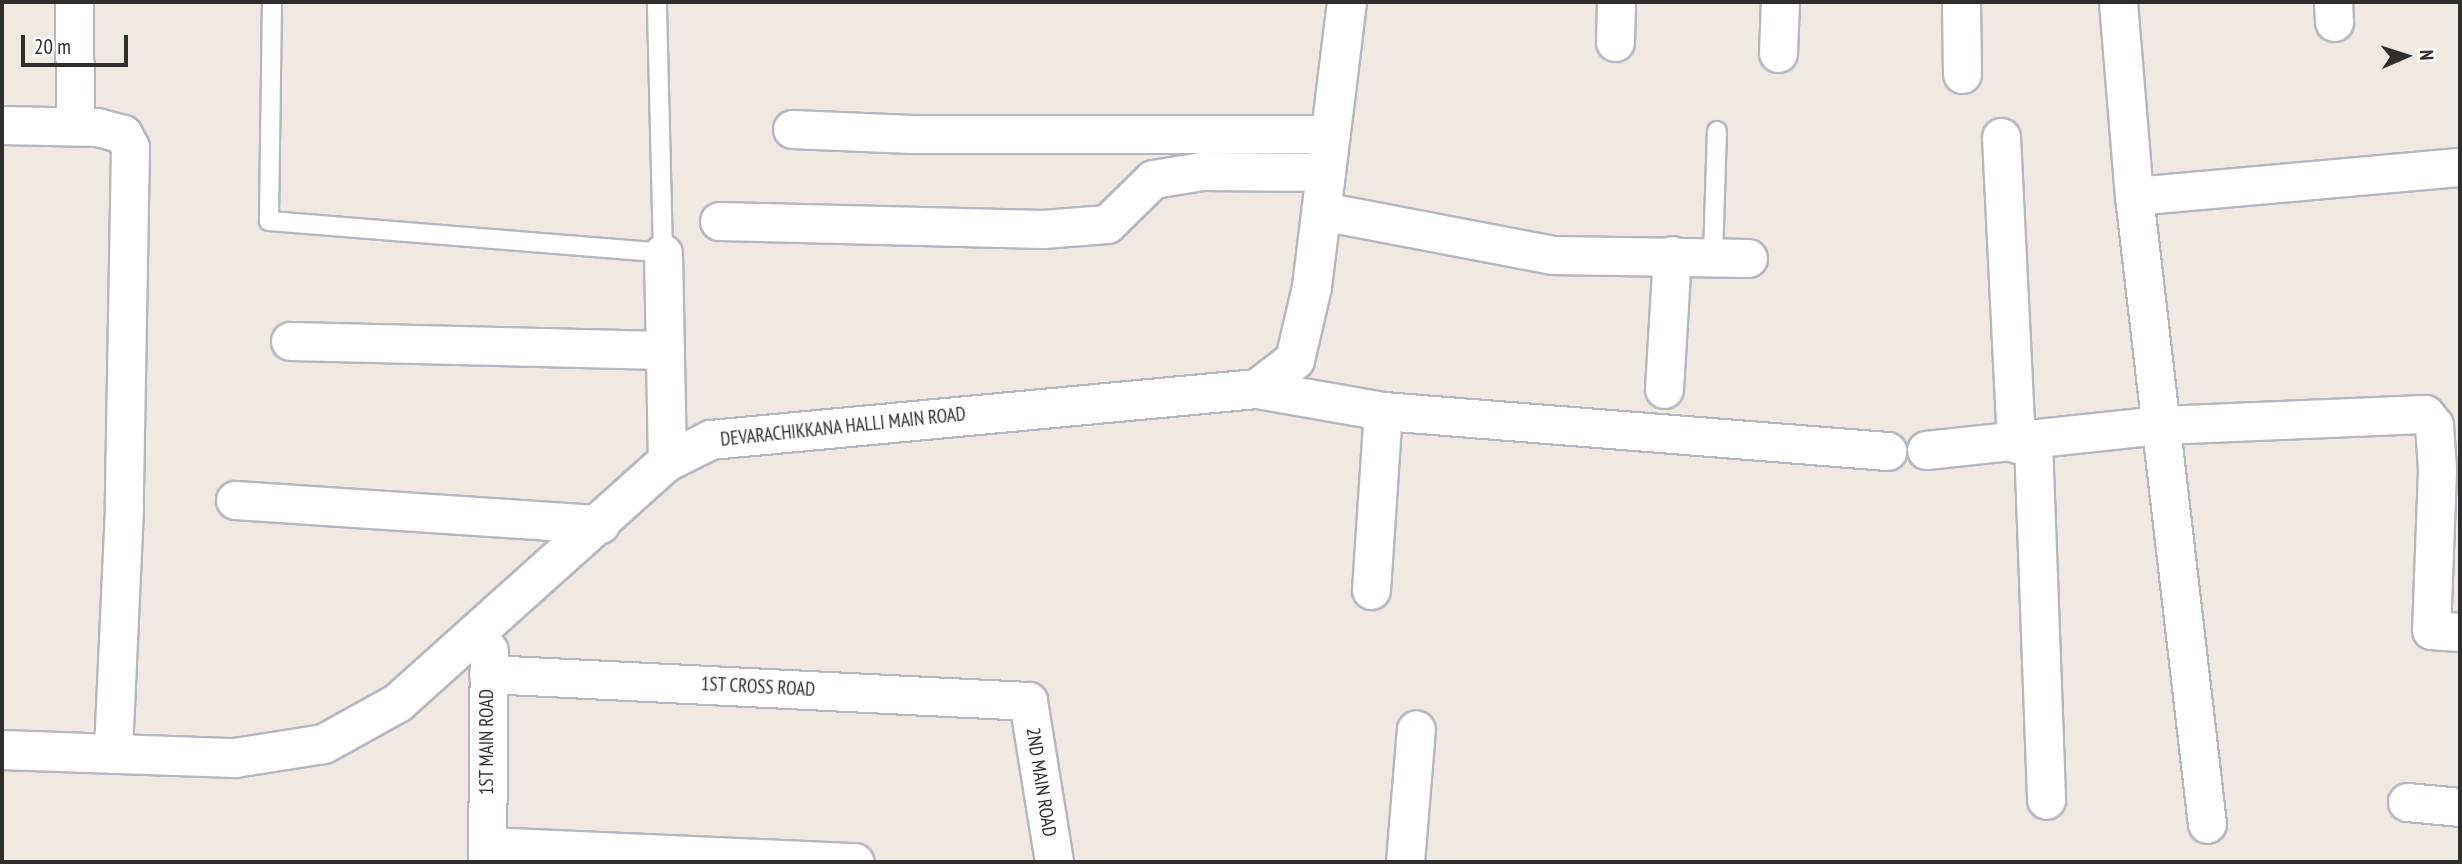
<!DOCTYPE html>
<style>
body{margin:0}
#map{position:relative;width:2462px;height:864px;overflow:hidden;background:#efe9e1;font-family:"PT Sans Narrow",sans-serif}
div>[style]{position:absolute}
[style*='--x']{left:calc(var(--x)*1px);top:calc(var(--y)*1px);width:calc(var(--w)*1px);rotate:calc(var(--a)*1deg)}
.roads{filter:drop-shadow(2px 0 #b4b7c1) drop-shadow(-2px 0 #b4b7c1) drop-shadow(0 2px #b4b7c1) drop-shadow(0 -2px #b4b7c1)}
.lane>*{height:18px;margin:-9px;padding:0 9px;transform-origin:9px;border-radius:9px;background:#fff}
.street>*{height:37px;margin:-18.5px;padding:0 18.5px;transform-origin:18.5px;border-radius:18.5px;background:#fff}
.secondary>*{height:38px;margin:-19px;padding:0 19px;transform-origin:19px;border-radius:19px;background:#fff}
span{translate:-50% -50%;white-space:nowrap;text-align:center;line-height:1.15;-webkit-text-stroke:5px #fff;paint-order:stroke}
.street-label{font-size:19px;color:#2e2e2e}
.frame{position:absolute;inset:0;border:4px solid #2e2e2e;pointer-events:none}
.north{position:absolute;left:2371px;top:21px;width:70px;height:70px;-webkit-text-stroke:5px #fff;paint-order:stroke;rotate:87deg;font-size:19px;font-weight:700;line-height:28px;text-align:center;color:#2e2e2e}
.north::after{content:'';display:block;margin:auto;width:24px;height:32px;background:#2e2e2e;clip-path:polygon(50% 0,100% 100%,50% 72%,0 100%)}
.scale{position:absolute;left:21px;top:35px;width:107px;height:32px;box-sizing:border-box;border:4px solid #2e2e2e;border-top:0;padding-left:9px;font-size:21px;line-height:24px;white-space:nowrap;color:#2e2e2e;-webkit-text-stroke:5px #fff;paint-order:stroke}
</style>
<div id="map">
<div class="roads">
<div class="lane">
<i style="--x:272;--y:2;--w:219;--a:90.8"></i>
<i style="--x:269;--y:221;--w:395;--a:4.6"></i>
<i style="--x:663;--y:253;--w:251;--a:-91.4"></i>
<i style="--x:1713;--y:257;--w:126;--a:-88.2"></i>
</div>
<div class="street">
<i style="--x:74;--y:2;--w:124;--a:89.5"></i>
<i style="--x:1961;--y:2;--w:72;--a:89.2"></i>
<i style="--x:2118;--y:2;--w:195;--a:85.3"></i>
<i style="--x:2134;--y:196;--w:632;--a:83.37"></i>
<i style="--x:2333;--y:2;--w:20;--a:87"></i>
<i style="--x:1615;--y:42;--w:40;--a:-88.6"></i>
<i style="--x:1778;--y:53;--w:51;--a:-87.8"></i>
<i style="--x:2;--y:125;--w:95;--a:1.2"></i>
<i style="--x:97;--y:127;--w:27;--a:15"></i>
<i style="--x:123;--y:134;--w:15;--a:62"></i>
<i style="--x:130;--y:147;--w:361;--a:91"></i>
<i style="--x:124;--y:508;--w:246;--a:92.6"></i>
<i style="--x:792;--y:129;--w:120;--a:2.4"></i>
<i style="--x:912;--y:134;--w:419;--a:0"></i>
<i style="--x:2001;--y:137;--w:307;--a:87.2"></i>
<i style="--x:2134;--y:196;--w:327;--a:-5.1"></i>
<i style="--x:1322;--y:211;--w:235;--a:10.8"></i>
<i style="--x:1553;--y:255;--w:195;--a:0.9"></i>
<i style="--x:719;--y:221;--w:324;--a:1.4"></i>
<i style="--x:1043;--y:229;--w:64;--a:-4.5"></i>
<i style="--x:1107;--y:224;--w:64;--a:-44.4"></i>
<i style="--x:1153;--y:179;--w:50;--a:-9.3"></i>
<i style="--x:1202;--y:171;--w:124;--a:0.5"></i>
<i style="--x:663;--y:253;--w:209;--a:88.9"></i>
<i style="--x:290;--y:341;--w:375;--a:1.4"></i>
<i style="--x:1257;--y:389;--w:128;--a:9.9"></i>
<i style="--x:1383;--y:411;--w:506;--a:4.54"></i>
<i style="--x:1664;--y:389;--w:134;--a:-86.6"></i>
<i style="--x:2033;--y:442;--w:358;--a:87.9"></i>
<i style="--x:1926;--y:450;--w:236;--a:-6.1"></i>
<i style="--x:2161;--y:425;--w:264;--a:-2.4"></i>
<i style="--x:2425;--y:414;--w:14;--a:51"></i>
<i style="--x:2434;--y:425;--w:44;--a:86.1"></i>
<i style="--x:2437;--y:469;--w:161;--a:92.1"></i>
<i style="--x:2431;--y:630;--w:29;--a:4"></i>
<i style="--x:235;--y:500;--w:366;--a:3.8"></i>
<i style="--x:1371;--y:590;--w:179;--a:-86.2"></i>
<i style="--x:488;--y:674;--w:541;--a:2.86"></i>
<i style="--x:1028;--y:701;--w:163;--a:80.8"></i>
<i style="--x:2407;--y:802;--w:53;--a:5.4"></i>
<i style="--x:487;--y:846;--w:368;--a:2.5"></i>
<i style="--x:487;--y:862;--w:212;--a:-89.5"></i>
<i style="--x:1405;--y:862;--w:133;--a:-85.3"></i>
</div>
<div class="secondary">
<i style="--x:2;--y:750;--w:233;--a:2"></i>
<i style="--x:235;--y:758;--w:90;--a:-8.9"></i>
<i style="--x:324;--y:744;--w:85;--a:-29"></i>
<i style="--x:398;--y:703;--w:361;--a:-41.9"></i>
<i style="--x:667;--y:462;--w:49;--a:-26.6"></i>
<i style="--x:711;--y:440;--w:548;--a:-5.34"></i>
<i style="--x:1257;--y:389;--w:48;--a:-37.3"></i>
<i style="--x:1295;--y:360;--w:75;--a:-76.9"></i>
<i style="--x:1312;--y:287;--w:287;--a:-83"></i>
</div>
</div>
<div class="street-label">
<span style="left:843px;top:427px;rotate:-6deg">DEVARACHIKKANA HALLI MAIN ROAD</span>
<span style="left:758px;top:687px;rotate:3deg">1ST CROSS ROAD</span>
<span style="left:487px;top:742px;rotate:-90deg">1ST MAIN ROAD</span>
<span style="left:1041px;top:782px;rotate:81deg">2ND MAIN ROAD</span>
</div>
<div class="frame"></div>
<div class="north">N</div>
<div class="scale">20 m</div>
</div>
